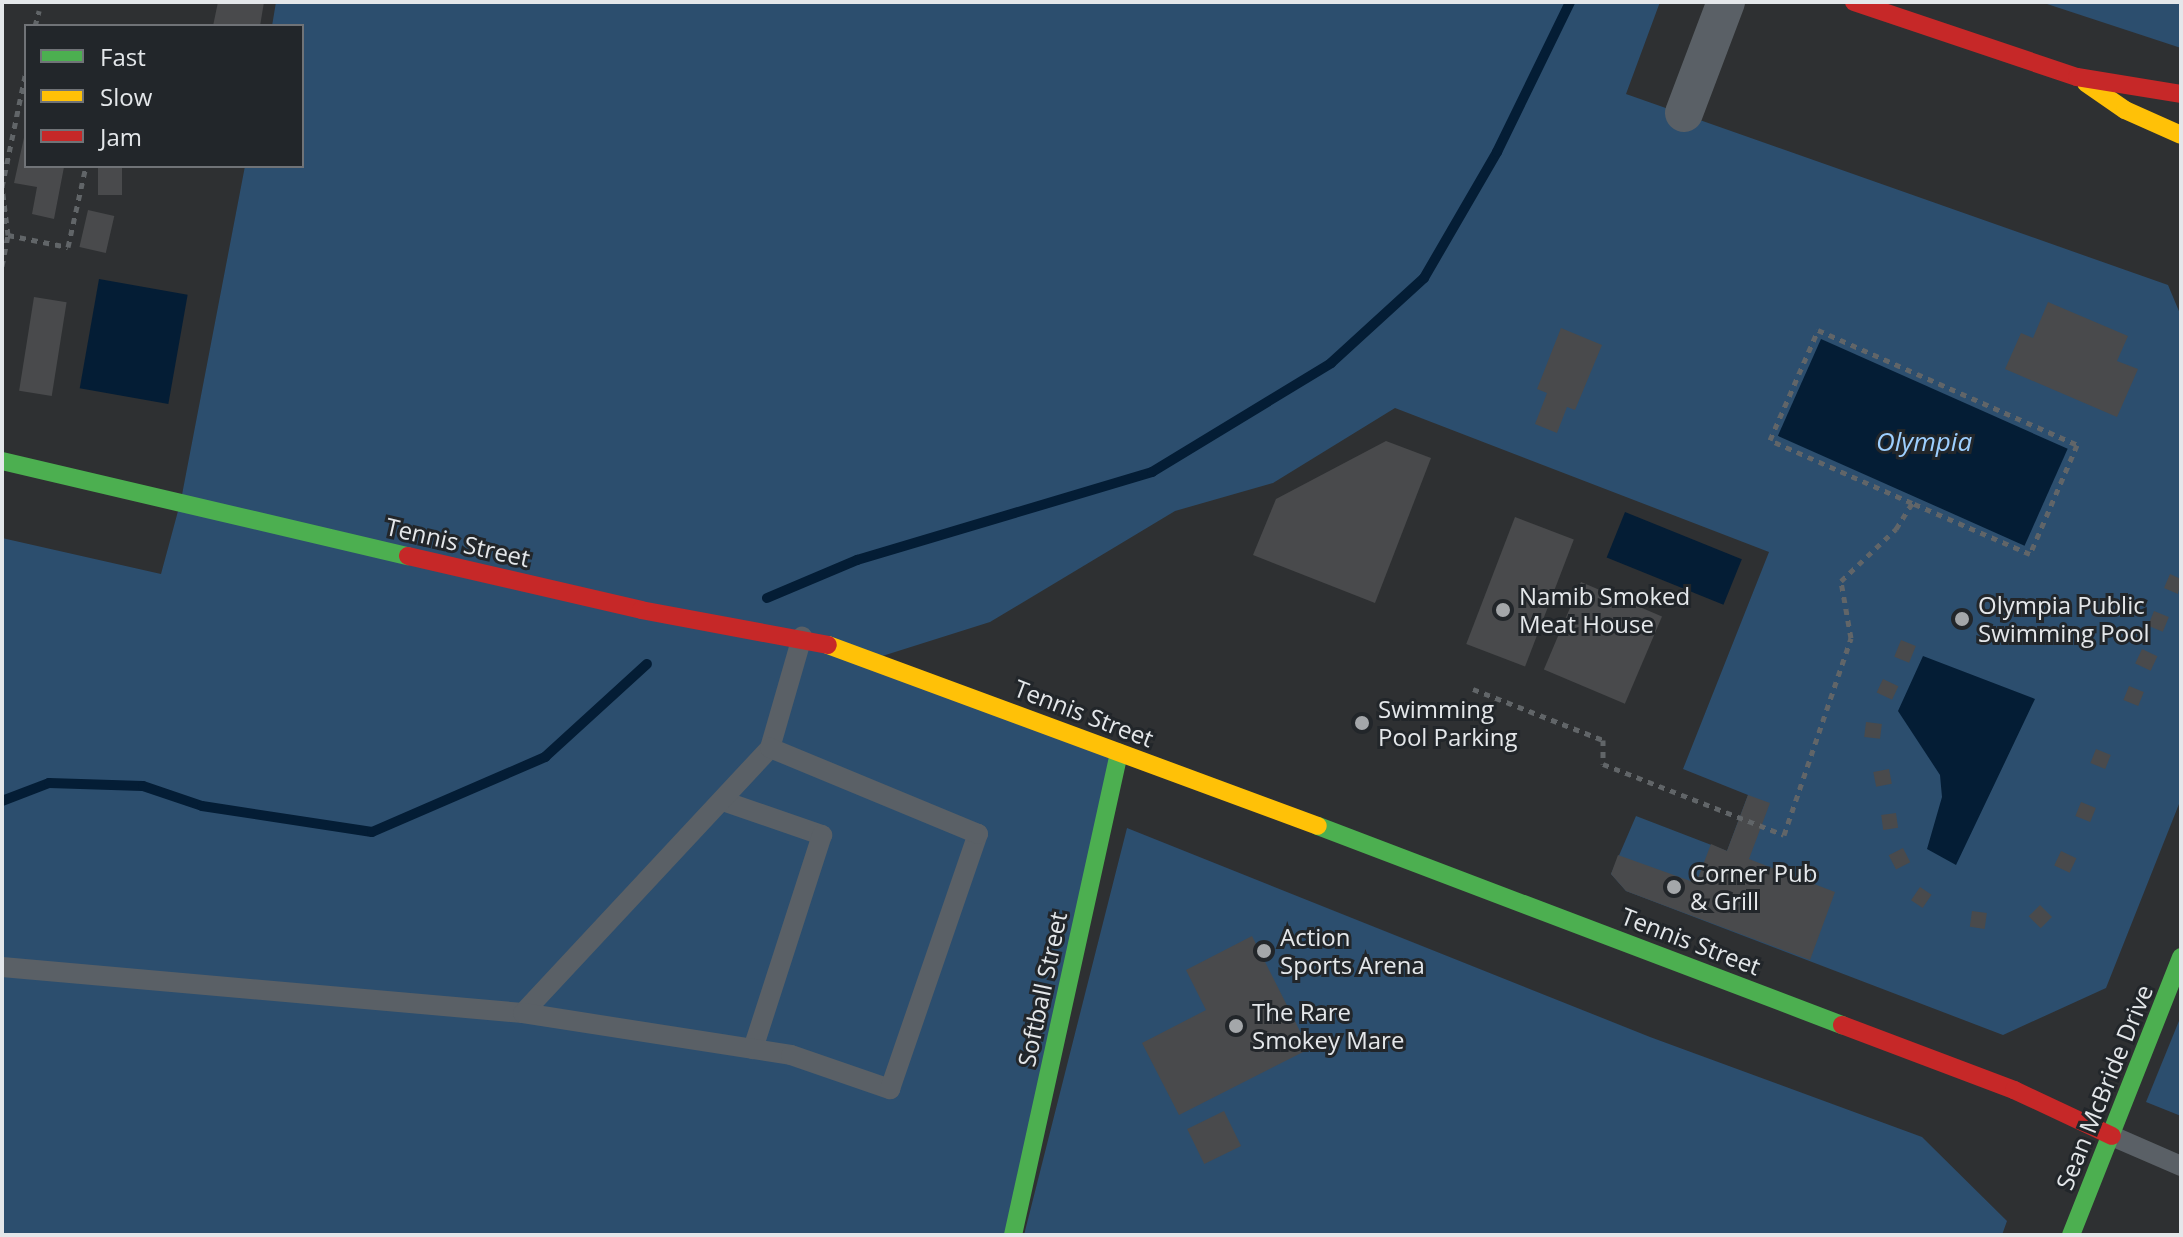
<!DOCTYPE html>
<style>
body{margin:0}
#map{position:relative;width:2183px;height:1237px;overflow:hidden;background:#2e3032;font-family:"Open Sans",sans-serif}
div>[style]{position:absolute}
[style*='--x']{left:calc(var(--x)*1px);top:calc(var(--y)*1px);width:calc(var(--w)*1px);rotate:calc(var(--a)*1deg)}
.green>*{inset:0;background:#2c4e6e}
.water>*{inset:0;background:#041d35;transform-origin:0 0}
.stream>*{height:10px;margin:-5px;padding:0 5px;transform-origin:5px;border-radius:5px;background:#041d35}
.building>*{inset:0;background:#494a4c;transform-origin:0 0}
.path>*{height:5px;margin-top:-2.5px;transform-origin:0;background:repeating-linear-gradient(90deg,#616568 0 6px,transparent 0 12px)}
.lane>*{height:20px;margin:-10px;padding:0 10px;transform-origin:10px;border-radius:10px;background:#5a6066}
.street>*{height:38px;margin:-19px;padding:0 19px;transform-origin:19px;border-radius:19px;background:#5a6066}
.fast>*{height:18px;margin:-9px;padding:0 9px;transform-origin:9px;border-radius:9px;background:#4caf50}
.slow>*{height:18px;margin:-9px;padding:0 9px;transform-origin:9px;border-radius:9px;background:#ffc107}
.jam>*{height:18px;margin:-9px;padding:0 9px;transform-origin:9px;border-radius:9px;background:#c62828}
.dots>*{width:22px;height:22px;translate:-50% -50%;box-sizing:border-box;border:4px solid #22262a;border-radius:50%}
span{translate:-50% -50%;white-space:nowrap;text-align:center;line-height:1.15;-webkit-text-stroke:6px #22262a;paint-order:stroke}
.street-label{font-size:24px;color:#e4e7ea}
.poi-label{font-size:24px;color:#e4e7ea}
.left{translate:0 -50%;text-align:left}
.water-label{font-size:26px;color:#9dcfff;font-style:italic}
.frame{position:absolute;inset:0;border:4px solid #e4e7ea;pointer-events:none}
.legend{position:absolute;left:24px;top:24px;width:280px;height:144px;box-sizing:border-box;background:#22262a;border:2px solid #707377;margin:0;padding:10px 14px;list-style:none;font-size:24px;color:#e4e7ea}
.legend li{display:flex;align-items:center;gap:16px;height:40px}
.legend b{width:40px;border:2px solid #707377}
</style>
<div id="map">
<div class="green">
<i style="clip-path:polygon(276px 2px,1660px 2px,1626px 94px,2168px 285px,2181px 316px,2181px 799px,2106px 988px,2003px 1035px,1626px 891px,1611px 874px,1636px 816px,1727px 851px,1748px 795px,1683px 769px,1769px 552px,1395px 408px,1273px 483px,1175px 511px,990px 622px,876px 658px,1119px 753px,1013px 1235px,2px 1235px,2px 538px,161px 574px,181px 500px,245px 166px,302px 166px,302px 26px,272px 26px)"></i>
<i style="clip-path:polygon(2041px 2px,2181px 2px,2181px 48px)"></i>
<i style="clip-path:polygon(1127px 828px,1650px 1037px,1922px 1137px,2007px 1221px,2002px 1235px,1024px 1235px)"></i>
<i style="clip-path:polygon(2181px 1016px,2181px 1116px,2146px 1102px)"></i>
</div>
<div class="water">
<i style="left:99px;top:279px;width:90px;height:111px;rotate:10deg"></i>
<i style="left:1821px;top:339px;width:270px;height:106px;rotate:24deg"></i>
<i style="left:1625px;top:512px;width:126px;height:49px;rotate:22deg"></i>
<i style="clip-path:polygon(1923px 656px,2035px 699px,1956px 865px,1927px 849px,1942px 797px,1940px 775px,1898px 711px)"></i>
</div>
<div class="stream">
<i style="--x:767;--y:598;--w:98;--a:-22.9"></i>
<i style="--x:857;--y:560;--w:308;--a:-16.6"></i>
<i style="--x:1152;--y:472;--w:210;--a:-31.3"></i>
<i style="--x:1331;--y:363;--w:126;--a:-42.4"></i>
<i style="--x:1424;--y:278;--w:146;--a:-59.9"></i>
<i style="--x:1497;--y:152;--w:167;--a:-64"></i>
<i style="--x:2;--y:801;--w:50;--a:-21"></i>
<i style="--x:49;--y:783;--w:94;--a:1.8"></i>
<i style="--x:143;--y:786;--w:62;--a:18.7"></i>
<i style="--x:202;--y:806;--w:172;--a:8.7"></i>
<i style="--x:372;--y:832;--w:189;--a:-23.4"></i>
<i style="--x:545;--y:757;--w:138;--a:-42.4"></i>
</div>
<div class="building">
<i style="clip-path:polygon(218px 2px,264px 2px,260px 26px,213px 26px)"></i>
<i style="clip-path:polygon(25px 133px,26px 166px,76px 166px,64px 167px,54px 219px,32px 214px,37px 187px,14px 183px)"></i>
<i style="left:98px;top:166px;width:24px;height:29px"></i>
<i style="left:88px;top:210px;width:27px;height:38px;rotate:13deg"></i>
<i style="left:34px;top:297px;width:33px;height:95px;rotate:9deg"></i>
<i style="clip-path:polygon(2048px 302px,2128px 336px,2117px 361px,2138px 369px,2117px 417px,2005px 369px,2021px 333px,2033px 338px)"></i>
<i style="clip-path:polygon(1561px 328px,1602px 345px,1575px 410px,1567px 407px,1557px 433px,1535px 424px,1547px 393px,1537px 389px)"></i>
<i style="clip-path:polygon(1386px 441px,1431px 458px,1375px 603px,1253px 555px,1276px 499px)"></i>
<i style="left:1515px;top:517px;width:63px;height:136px;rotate:21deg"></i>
<i style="clip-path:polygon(2170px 574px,2181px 579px,2178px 594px,2164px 588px)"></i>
<i style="left:1581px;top:582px;width:88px;height:95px;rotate:23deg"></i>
<i style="left:2154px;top:611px;width:16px;height:16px;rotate:22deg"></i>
<i style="left:1901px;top:640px;width:16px;height:18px;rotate:22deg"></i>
<i style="left:2142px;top:649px;width:17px;height:16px;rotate:25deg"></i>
<i style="left:1883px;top:679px;width:17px;height:15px;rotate:25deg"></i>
<i style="left:2129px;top:686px;width:16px;height:15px;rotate:22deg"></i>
<i style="left:1866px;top:722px;width:16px;height:15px;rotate:7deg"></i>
<i style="left:2096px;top:749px;width:16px;height:15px;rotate:22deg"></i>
<i style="left:1889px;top:769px;width:15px;height:16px;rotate:79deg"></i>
<i style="clip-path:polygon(1748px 795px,1770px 803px,1749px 859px,1835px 892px,1810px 960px,1626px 891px,1611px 874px,1618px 855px,1696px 883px,1711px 844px,1727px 851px)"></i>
<i style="left:2081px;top:802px;width:16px;height:15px;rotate:22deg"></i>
<i style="left:1896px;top:813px;width:15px;height:15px;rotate:82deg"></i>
<i style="left:1903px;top:848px;width:16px;height:16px;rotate:63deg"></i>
<i style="left:2061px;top:851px;width:17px;height:16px;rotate:25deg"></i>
<i style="left:1920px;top:887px;width:14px;height:16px;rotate:34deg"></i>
<i style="left:2040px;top:905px;width:17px;height:16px;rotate:45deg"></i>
<i style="left:1972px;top:911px;width:15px;height:16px;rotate:8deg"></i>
<i style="clip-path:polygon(1252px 936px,1309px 1049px,1179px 1115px,1142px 1043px,1206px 1010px,1186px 970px)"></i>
<i style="left:1224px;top:1111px;width:39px;height:41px;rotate:64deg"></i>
</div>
<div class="path">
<i style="--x:35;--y:26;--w:16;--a:-75"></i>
<i style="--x:8;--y:235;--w:48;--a:-97.1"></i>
<i style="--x:2;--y:187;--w:118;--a:-78.3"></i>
<i style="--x:2;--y:266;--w:32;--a:-79"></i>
<i style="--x:8;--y:235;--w:61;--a:11.3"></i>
<i style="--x:68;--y:247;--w:83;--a:-77.5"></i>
<i style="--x:1473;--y:689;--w:140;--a:21.4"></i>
<i style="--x:1603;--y:740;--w:24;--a:90"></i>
<i style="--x:1603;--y:764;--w:194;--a:21.4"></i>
<i style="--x:1784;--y:835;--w:208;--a:-71.2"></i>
<i style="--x:1851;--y:638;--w:58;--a:-100"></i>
<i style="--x:1841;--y:581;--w:76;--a:-43.4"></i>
<i style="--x:1896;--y:529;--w:31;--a:-58"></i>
<i style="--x:1912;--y:503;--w:155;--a:-156.1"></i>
<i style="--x:1770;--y:440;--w:120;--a:-66.4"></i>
<i style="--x:1818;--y:330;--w:283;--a:23.9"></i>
<i style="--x:2077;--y:445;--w:119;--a:113.3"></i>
<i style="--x:2030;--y:554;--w:129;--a:-156.6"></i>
</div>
<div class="lane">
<i style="--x:723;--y:801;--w:105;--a:19"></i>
<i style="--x:822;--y:835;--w:225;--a:107.9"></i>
<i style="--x:2;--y:967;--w:523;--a:5.05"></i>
<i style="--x:523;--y:1013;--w:362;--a:-47"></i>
<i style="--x:770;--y:748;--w:116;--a:-73.9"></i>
<i style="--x:523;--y:1013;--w:271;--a:8.9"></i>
<i style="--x:791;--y:1055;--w:105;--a:19"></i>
<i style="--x:890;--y:1089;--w:270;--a:-71"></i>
<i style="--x:978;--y:834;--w:225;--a:-157.5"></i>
<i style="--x:2112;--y:1136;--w:75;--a:23.5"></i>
</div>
<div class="street">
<i style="--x:1684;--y:113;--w:119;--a:-69.3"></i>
</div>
<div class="fast">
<i style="--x:2;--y:461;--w:417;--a:13.2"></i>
<i style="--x:1318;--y:826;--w:561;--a:20.8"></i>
<i style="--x:1013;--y:1235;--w:494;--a:-77.6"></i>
<i style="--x:2071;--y:1235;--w:299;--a:-68.4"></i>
</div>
<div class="slow">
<i style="--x:2086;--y:83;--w:47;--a:34.7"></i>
<i style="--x:2125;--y:110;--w:61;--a:24.1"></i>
<i style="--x:828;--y:645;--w:522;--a:20.27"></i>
</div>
<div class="jam">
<i style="--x:1854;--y:2;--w:235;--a:18.6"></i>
<i style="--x:2077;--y:77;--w:105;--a:9.3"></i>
<i style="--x:408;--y:556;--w:239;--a:13"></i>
<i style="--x:641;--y:610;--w:190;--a:10.6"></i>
<i style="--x:1842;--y:1025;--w:184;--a:20.7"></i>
<i style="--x:2014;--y:1090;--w:108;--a:25.1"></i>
</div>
<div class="dots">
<i style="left:1503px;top:610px;background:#a4a7aa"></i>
<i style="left:1962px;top:619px;background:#a4a7aa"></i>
<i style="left:1362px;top:723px;background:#a4a7aa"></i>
<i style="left:1674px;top:887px;background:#a4a7aa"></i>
<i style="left:1264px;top:951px;background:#a4a7aa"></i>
<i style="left:1236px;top:1026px;background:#a4a7aa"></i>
</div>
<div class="street-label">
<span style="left:458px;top:542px;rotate:13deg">Tennis Street</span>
<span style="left:1084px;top:713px;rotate:21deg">Tennis Street</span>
<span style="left:1691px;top:941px;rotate:21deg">Tennis Street</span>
<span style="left:1042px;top:989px;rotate:-78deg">Softball Street</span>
<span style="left:2104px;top:1087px;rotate:-68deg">Sean McBride Drive</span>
</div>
<div class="poi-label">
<span class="left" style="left:1519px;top:610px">Namib Smoked<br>Meat House</span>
<span class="left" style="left:1978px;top:619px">Olympia Public<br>Swimming Pool</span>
<span class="left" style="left:1378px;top:723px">Swimming<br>Pool Parking</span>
<span class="left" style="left:1690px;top:887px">Corner Pub<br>&amp; Grill</span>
<span class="left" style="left:1280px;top:951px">Action<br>Sports Arena</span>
<span class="left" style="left:1252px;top:1026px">The Rare<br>Smokey Mare</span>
</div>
<div class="water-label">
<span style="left:1924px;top:442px">Olympia</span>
</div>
<div class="frame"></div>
<ul class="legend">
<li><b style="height:10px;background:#4caf50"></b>Fast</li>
<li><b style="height:10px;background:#ffc107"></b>Slow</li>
<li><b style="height:10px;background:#c62828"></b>Jam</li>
</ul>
</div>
